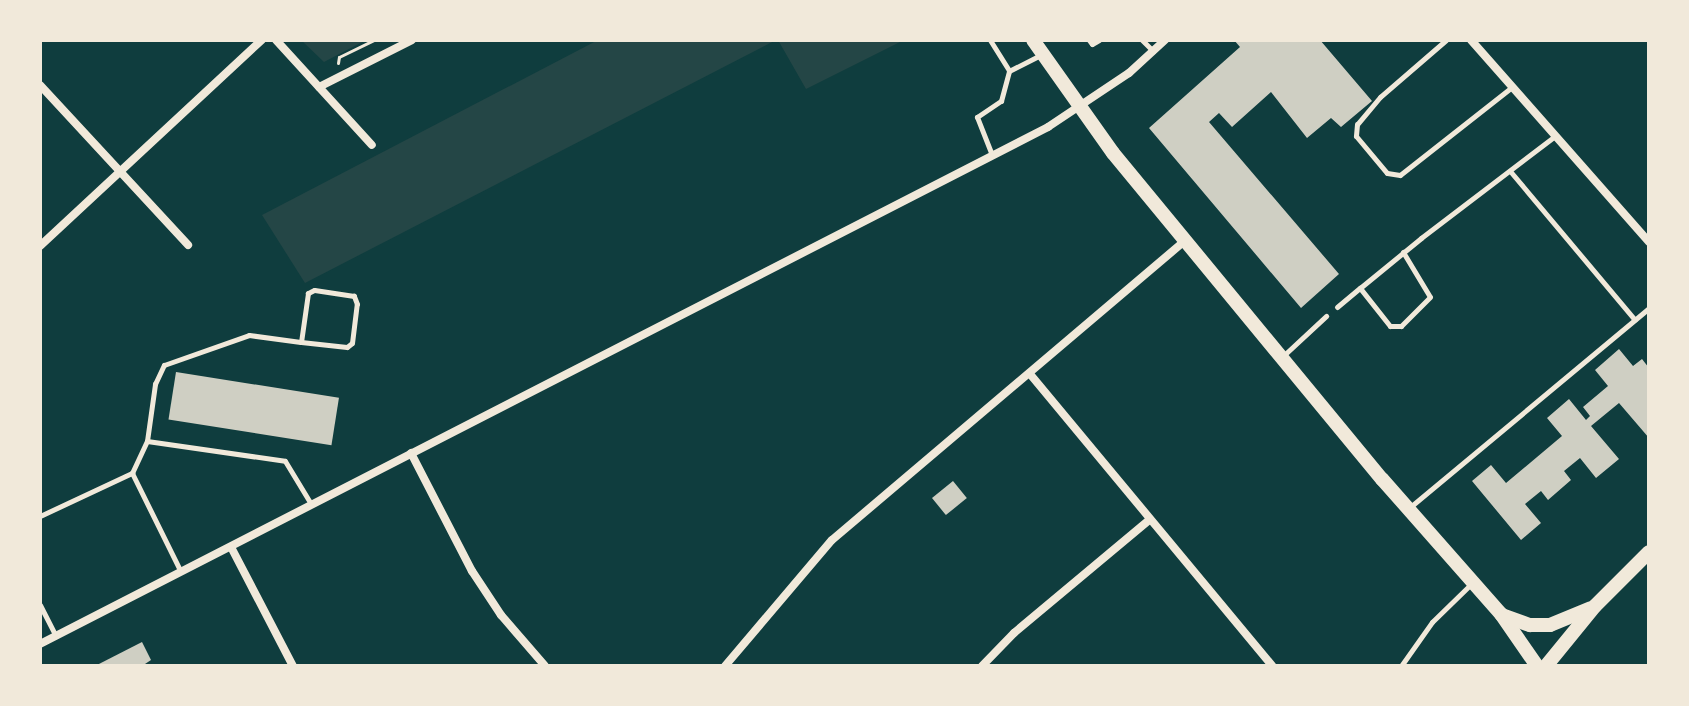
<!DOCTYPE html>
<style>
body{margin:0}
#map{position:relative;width:1689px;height:706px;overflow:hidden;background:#0f3d3e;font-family:"Sofia Sans Condensed",sans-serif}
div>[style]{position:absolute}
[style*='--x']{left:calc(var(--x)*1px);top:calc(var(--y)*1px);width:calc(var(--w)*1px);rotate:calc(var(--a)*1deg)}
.green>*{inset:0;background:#244646}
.building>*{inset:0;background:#cfcfc3;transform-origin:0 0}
.path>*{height:3px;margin:-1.5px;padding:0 1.5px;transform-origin:1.5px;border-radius:1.5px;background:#f1e9da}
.service>*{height:5px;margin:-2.5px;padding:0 2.5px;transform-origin:2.5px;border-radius:2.5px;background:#f1e9da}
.minor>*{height:8px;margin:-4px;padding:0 4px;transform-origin:4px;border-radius:4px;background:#f1e9da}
.secondary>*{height:14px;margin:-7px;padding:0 7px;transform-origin:7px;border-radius:7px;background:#f1e9da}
span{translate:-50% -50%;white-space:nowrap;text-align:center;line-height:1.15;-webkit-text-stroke:6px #f1e9da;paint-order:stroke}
.frame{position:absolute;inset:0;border:42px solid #f1e9da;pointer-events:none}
</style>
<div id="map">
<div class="green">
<i style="clip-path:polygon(301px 40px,366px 40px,324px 62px)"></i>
<i style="clip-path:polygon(598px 40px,776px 40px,305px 283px,262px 215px)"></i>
<i style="clip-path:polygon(778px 40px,904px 40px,806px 89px)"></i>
</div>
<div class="building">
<i style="clip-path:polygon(1234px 40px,1320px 40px,1372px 101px,1341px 127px,1331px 118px,1307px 138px,1271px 92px,1232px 127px,1219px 113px,1209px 122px,1339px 274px,1301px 308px,1149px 128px,1240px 47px)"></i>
<i style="clip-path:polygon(1619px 349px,1633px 366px,1642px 359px,1649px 368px,1649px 438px,1619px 403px,1591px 426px,1619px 459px,1596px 478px,1580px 458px,1564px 471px,1571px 480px,1548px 500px,1541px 491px,1525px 504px,1541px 523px,1521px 540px,1472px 481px,1491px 465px,1506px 483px,1562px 436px,1547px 418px,1569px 399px,1586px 420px,1590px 416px,1583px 407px,1608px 386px,1595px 370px)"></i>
<i style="left:176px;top:372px;width:165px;height:48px;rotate:9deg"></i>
<i style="left:953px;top:481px;width:22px;height:27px;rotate:51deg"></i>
<i style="clip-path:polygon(142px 642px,151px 660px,142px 666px,95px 666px)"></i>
</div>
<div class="path">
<i style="--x:338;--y:63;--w:6;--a:-81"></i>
<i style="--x:339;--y:57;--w:39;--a:-26"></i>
</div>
<div class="service">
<i style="--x:990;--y:40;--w:36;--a:58"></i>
<i style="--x:1089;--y:40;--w:5;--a:53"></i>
<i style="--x:1092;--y:44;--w:8;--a:-30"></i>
<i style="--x:1142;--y:40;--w:16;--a:45"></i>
<i style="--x:1446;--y:40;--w:87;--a:139.2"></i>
<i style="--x:1380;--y:97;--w:35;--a:130"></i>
<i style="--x:1357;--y:124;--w:12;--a:95"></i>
<i style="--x:1356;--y:136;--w:48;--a:50"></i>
<i style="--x:1387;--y:173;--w:13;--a:9"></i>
<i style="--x:1400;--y:175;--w:142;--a:-38.2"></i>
<i style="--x:992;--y:155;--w:41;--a:-111.5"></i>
<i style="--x:977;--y:117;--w:29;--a:-34"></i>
<i style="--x:1001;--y:101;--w:31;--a:-75"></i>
<i style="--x:1009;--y:71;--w:36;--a:-27"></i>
<i style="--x:1510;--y:171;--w:194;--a:50"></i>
<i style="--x:1403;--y:252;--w:52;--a:59"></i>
<i style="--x:1430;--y:297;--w:41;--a:135"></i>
<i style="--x:1401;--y:326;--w:11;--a:180"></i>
<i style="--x:1390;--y:326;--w:48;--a:-128.3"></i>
<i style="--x:1360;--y:288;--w:79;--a:-39.3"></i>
<i style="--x:1421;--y:238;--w:168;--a:-37.3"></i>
<i style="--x:1337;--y:307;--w:30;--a:-40"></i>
<i style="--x:1283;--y:356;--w:59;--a:-42.9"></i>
<i style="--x:147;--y:441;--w:139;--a:8.2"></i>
<i style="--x:285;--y:461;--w:50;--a:58.8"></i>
<i style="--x:132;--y:473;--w:110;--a:63.7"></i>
<i style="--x:1409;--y:508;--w:312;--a:-39.8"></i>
<i style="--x:40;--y:516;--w:102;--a:-25.1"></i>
<i style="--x:132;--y:473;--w:35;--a:-65"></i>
<i style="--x:147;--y:441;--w:58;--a:-82"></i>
<i style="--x:155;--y:384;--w:21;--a:-65"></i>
<i style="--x:164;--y:365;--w:90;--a:-19.4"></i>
<i style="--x:249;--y:335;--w:52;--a:7.7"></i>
<i style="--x:301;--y:342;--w:46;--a:6.2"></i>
<i style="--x:347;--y:347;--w:6;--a:-39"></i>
<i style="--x:352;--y:343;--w:39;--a:-83"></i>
<i style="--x:357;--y:304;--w:9;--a:-111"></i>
<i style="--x:354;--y:296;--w:40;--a:-171.5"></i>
<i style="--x:314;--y:290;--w:7;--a:153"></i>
<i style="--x:308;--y:293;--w:49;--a:98.1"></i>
<i style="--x:40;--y:605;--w:35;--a:63"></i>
<i style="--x:1401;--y:666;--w:54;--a:-54.8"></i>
<i style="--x:1432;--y:622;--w:57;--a:-44.3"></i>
</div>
<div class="minor">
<i style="--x:276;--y:40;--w:142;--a:47.6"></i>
<i style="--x:1471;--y:40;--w:269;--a:48.6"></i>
<i style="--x:40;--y:85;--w:218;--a:47.2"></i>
<i style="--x:319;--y:87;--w:104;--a:-26.8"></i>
<i style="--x:40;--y:246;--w:303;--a:-42.9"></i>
<i style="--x:1030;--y:374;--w:379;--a:50.3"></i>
<i style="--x:411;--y:453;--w:133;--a:62.7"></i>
<i style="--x:472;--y:571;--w:53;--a:56.6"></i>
<i style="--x:501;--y:615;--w:67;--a:49.2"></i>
<i style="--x:231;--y:547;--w:134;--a:62.5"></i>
<i style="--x:40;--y:644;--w:1133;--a:-27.15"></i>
<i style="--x:1048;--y:127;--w:97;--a:-33.7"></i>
<i style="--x:1129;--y:73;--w:49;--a:-42.5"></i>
<i style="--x:725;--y:666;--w:165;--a:-49.7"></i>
<i style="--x:832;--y:540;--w:463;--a:-40.3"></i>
<i style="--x:982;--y:666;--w:46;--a:-45.9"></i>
<i style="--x:1014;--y:633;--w:176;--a:-39.9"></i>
</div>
<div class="secondary">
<i style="--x:1033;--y:40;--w:138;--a:54.7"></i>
<i style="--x:1113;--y:153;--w:423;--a:50.5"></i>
<i style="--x:1382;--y:479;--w:180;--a:48.6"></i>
<i style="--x:1501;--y:614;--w:63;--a:55.3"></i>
<i style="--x:1502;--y:615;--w:30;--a:20"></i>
<i style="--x:1530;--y:625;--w:20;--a:0"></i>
<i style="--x:1550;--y:625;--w:44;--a:-22.5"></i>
<i style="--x:1546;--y:666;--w:77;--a:-50.8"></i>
<i style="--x:1595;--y:606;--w:76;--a:-45"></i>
</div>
<div class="frame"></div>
</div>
